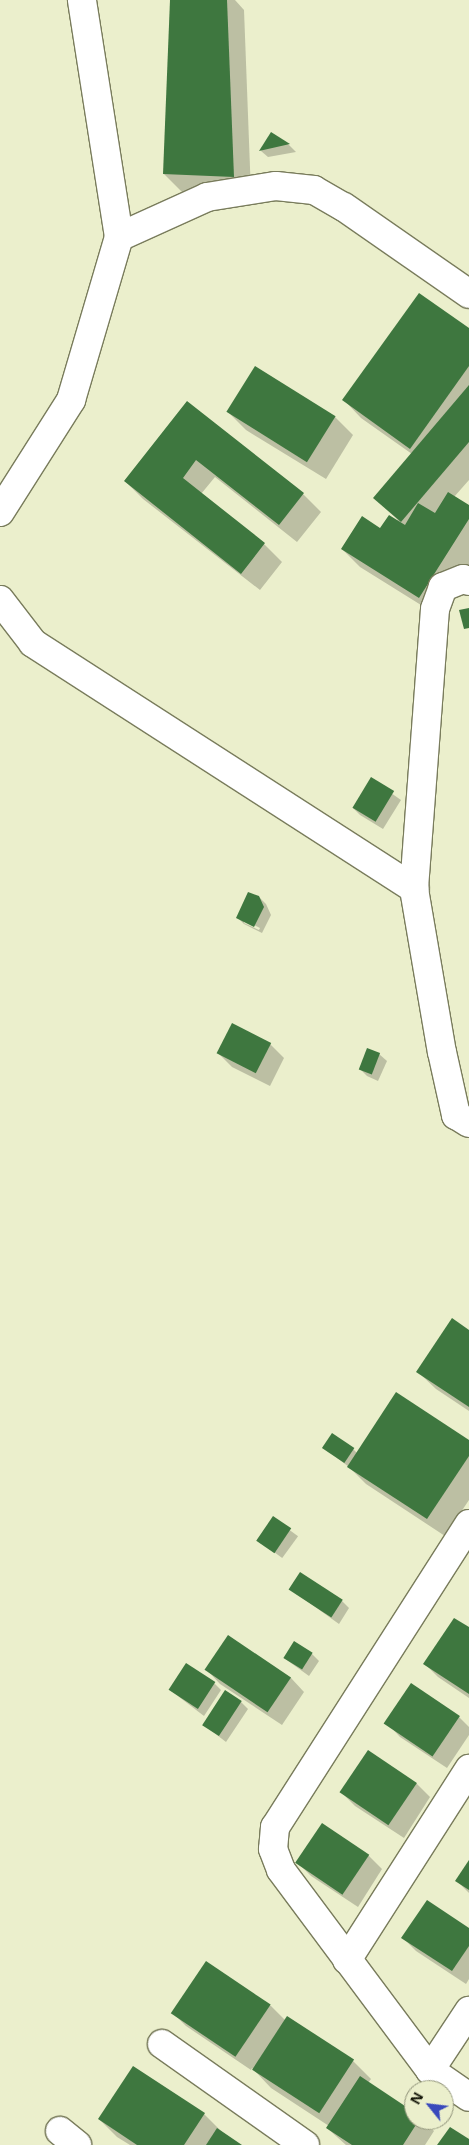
<!DOCTYPE html>
<style>
body{margin:0}
#map{position:relative;width:469px;height:2145px;overflow:hidden;background:#ebefcc;font-family:"Open Sans",sans-serif}
div>[style]{position:absolute}
[style*='--x']{left:calc(var(--x)*1px);top:calc(var(--y)*1px);width:calc(var(--w)*1px);rotate:calc(var(--a)*1deg)}
.shadow>*{inset:0;background:#0003;transform-origin:0 0}
.building>*{inset:0;background:#3e773f;transform-origin:0 0}
.roads{filter:drop-shadow(1px 0 #797c5c) drop-shadow(-1px 0 #797c5c) drop-shadow(0 1px #797c5c) drop-shadow(0 -1px #797c5c)}
.minor>*{height:28px;margin:-14px;padding:0 14px;transform-origin:14px;border-radius:14px;background:#fff}
span{translate:-50% -50%;white-space:nowrap;text-align:center;line-height:1.15;-webkit-text-stroke:4px #ebefcc;paint-order:stroke}
.north{position:absolute;left:404px;top:2080px;width:50px;height:50px;box-sizing:border-box;background:#ebefcc;border:1px solid #94977d;border-radius:50%;rotate:299deg;font-size:14px;font-weight:700;line-height:20px;text-align:center;color:#121307}
.north::after{content:'';display:block;margin:auto;width:18px;height:22px;background:#3949bc;clip-path:polygon(50% 0,100% 100%,50% 72%,0 100%)}
</style>
<div id="map">
<div class="shadow">
<i style="clip-path:polygon(171px 0,235px 0,244px 10px,251px 194px,182px 192px,164px 174px)"></i>
<i style="clip-path:polygon(271px 134px,289px 145px,296px 152px,268px 157px,261px 151px)"></i>
<i style="clip-path:polygon(469px 330px,469px 480px,454px 497px,469px 507px,469px 565px,437px 615px,360px 567px,342px 549px,398px 520px,374px 498px,412px 454px,361px 418px,344px 400px)"></i>
<i style="clip-path:polygon(255px 368px,335px 417px,353px 435px,326px 479px,246px 430px,228px 412px)"></i>
<i style="clip-path:polygon(187px 403px,303px 494px,321px 512px,297px 542px,215px 477px,201px 494px,264px 544px,282px 562px,260px 590px,143px 499px,125px 481px)"></i>
<i style="clip-path:polygon(371px 779px,401px 800px,383px 829px,360px 815px,353px 808px)"></i>
<i style="clip-path:polygon(evenodd,259px 897px,266px 904px,271px 915px,262px 933px,244px 924px,237px 917px,259px 897px,244px 920px,260px 928px,259px 930px,244px 923px,244px 920px)"></i>
<i style="clip-path:polygon(233px 1025px,270px 1044px,284px 1058px,270px 1086px,232px 1067px,218px 1053px)"></i>
<i style="clip-path:polygon(379px 1054px,387px 1061px,378px 1081px,367px 1076px,360px 1069px)"></i>
<i style="clip-path:polygon(469px 1331px,469px 1411px,436px 1389px,418px 1372px)"></i>
<i style="clip-path:polygon(469px 1442px,469px 1500px,445px 1536px,366px 1484px,349px 1467px,324px 1448px,353px 1449px,357px 1453px)"></i>
<i style="left:273px;top:1518px;width:31px;height:27px;rotate:36deg"></i>
<i style="clip-path:polygon(290px 1589px,342px 1601px,349px 1608px,339px 1624px)"></i>
<i style="clip-path:polygon(469px 1629px,469px 1698px,438px 1677px,425px 1664px)"></i>
<i style="clip-path:polygon(229px 1637px,291px 1678px,304px 1692px,282px 1725px,220px 1684px,207px 1670px)"></i>
<i style="clip-path:polygon(312px 1654px,319px 1661px,309px 1676px,284px 1658px)"></i>
<i style="clip-path:polygon(214px 1683px,221px 1690px,204px 1716px,170px 1690px)"></i>
<i style="clip-path:polygon(241px 1702px,248px 1709px,226px 1742px,204px 1725px)"></i>
<i style="clip-path:polygon(459px 1717px,469px 1727px,469px 1735px,447px 1768px,400px 1737px,387px 1723px)"></i>
<i style="clip-path:polygon(369px 1752px,417px 1784px,430px 1797px,404px 1838px,355px 1806px,342px 1793px)"></i>
<i style="clip-path:polygon(322px 1825px,369px 1856px,382px 1869px,358px 1907px,311px 1876px,298px 1863px)"></i>
<i style="clip-path:polygon(469px 1862px,469px 1893px,457px 1881px)"></i>
<i style="clip-path:polygon(469px 1929px,469px 1979px,466px 1984px,416px 1951px,403px 1938px)"></i>
<i style="clip-path:polygon(206px 1963px,271px 2006px,286px 2021px,353px 2061px,371px 2079px,368px 2083px,414px 2113px,414px 2120px,423px 2120px,434px 2131px,425px 2145px,346px 2145px,327px 2128px,329px 2126px,271px 2088px,252px 2068px,251px 2070px,186px 2026px,173px 2013px)"></i>
<i style="clip-path:polygon(134px 2067px,204px 2114px,222px 2132px,240px 2145px,130px 2145px,117px 2137px,99px 2119px)"></i>
</div>
<div class="building">
<i style="clip-path:polygon(170px 0,227px 0,234px 177px,163px 174px)"></i>
<i style="clip-path:polygon(271px 132px,290px 144px,259px 151px)"></i>
<i style="clip-path:polygon(419px 293px,469px 328px,469px 366px,410px 449px,342px 400px)"></i>
<i style="left:255px;top:366px;width:95px;height:54px;rotate:32deg"></i>
<i style="clip-path:polygon(469px 385px,469px 442px,401px 522px,373px 498px)"></i>
<i style="clip-path:polygon(187px 401px,304px 493px,279px 525px,196px 460px,183px 478px,265px 543px,241px 574px,124px 481px)"></i>
<i style="clip-path:polygon(448px 492px,469px 505px,469px 519px,419px 598px,341px 549px,362px 516px,380px 528px,389px 515px,405px 525px,418px 503px,435px 513px)"></i>
<i style="clip-path:polygon(469px 608px,469px 628px,464px 629px,459px 610px)"></i>
<i style="left:371px;top:777px;width:27px;height:36px;rotate:31deg"></i>
<i style="clip-path:polygon(248px 892px,259px 896px,264px 907px,254px 927px,236px 918px)"></i>
<i style="left:232px;top:1023px;width:44px;height:34px;rotate:27deg"></i>
<i style="left:367px;top:1048px;width:14px;height:23px;rotate:21deg"></i>
<i style="clip-path:polygon(452px 1318px,469px 1330px,469px 1407px,416px 1372px)"></i>
<i style="clip-path:polygon(396px 1392px,469px 1440px,469px 1456px,427px 1519px,347px 1467px)"></i>
<i style="left:332px;top:1433px;width:27px;height:18px;rotate:34deg"></i>
<i style="left:273px;top:1516px;width:22px;height:30px;rotate:34deg"></i>
<i style="left:300px;top:1572px;width:51px;height:21px;rotate:33deg"></i>
<i style="clip-path:polygon(454px 1618px,469px 1627px,469px 1694px,423px 1664px)"></i>
<i style="left:228px;top:1635px;width:76px;height:42px;rotate:34deg"></i>
<i style="left:294px;top:1641px;width:22px;height:20px;rotate:32deg"></i>
<i style="left:186px;top:1663px;width:35px;height:32px;rotate:33deg"></i>
<i style="left:411px;top:1683px;width:59px;height:49px;rotate:34deg"></i>
<i style="left:225px;top:1690px;width:20px;height:42px;rotate:33deg"></i>
<i style="left:368px;top:1750px;width:59px;height:51px;rotate:34deg"></i>
<i style="left:322px;top:1823px;width:57px;height:48px;rotate:34deg"></i>
<i style="clip-path:polygon(469px 1860px,469px 1890px,455px 1881px)"></i>
<i style="clip-path:polygon(427px 1900px,469px 1928px,469px 1946px,452px 1971px,401px 1938px)"></i>
<i style="left:206px;top:1961px;width:78px;height:63px;rotate:34deg"></i>
<i style="left:287px;top:2016px;width:80px;height:64px;rotate:33deg"></i>
<i style="clip-path:polygon(133px 2066px,205px 2113px,184px 2145px,137px 2145px,98px 2119px)"></i>
<i style="clip-path:polygon(360px 2076px,414px 2112px,414px 2120px,419px 2120px,403px 2145px,352px 2145px,326px 2128px)"></i>
<i style="clip-path:polygon(450px 2127px,469px 2139px,469px 2145px,437px 2145px)"></i>
<i style="clip-path:polygon(217px 2128px,242px 2145px,206px 2145px)"></i>
</div>
<div class="roads">
<div class="minor">
<i style="--x:119;--y:237;--w:97;--a:-24.4"></i>
<i style="--x:207;--y:197;--w:70;--a:-9.1"></i>
<i style="--x:276;--y:186;--w:38;--a:6"></i>
<i style="--x:314;--y:190;--w:34;--a:30"></i>
<i style="--x:344;--y:207;--w:152;--a:34.8"></i>
<i style="--x:0;--y:512;--w:133;--a:-57.6"></i>
<i style="--x:71;--y:400;--w:170;--a:-73.6"></i>
<i style="--x:119;--y:237;--w:240;--a:-98.9"></i>
<i style="--x:469;--y:581;--w:6;--a:-162"></i>
<i style="--x:463;--y:579;--w:22;--a:158"></i>
<i style="--x:443;--y:587;--w:23;--a:110"></i>
<i style="--x:435;--y:609;--w:281;--a:94.3"></i>
<i style="--x:414;--y:889;--w:165;--a:80.3"></i>
<i style="--x:442;--y:1052;--w:65;--a:77.5"></i>
<i style="--x:456;--y:1115;--w:15;--a:32"></i>
<i style="--x:0;--y:600;--w:54;--a:52.5"></i>
<i style="--x:33;--y:643;--w:454;--a:32.8"></i>
<i style="--x:469;--y:1524;--w:360;--a:122.6"></i>
<i style="--x:275;--y:1827;--w:22;--a:95"></i>
<i style="--x:273;--y:1849;--w:22;--a:69"></i>
<i style="--x:281;--y:1870;--w:249;--a:53.3"></i>
<i style="--x:430;--y:2070;--w:47;--a:34.7"></i>
<i style="--x:347;--y:1960;--w:227;--a:-57.4"></i>
<i style="--x:162;--y:2044;--w:175;--a:35.2"></i>
<i style="--x:430;--y:2070;--w:71;--a:-56.5"></i>
<i style="--x:60;--y:2131;--w:22;--a:39"></i>
</div>
</div>
<div class="north">N</div>
</div>
